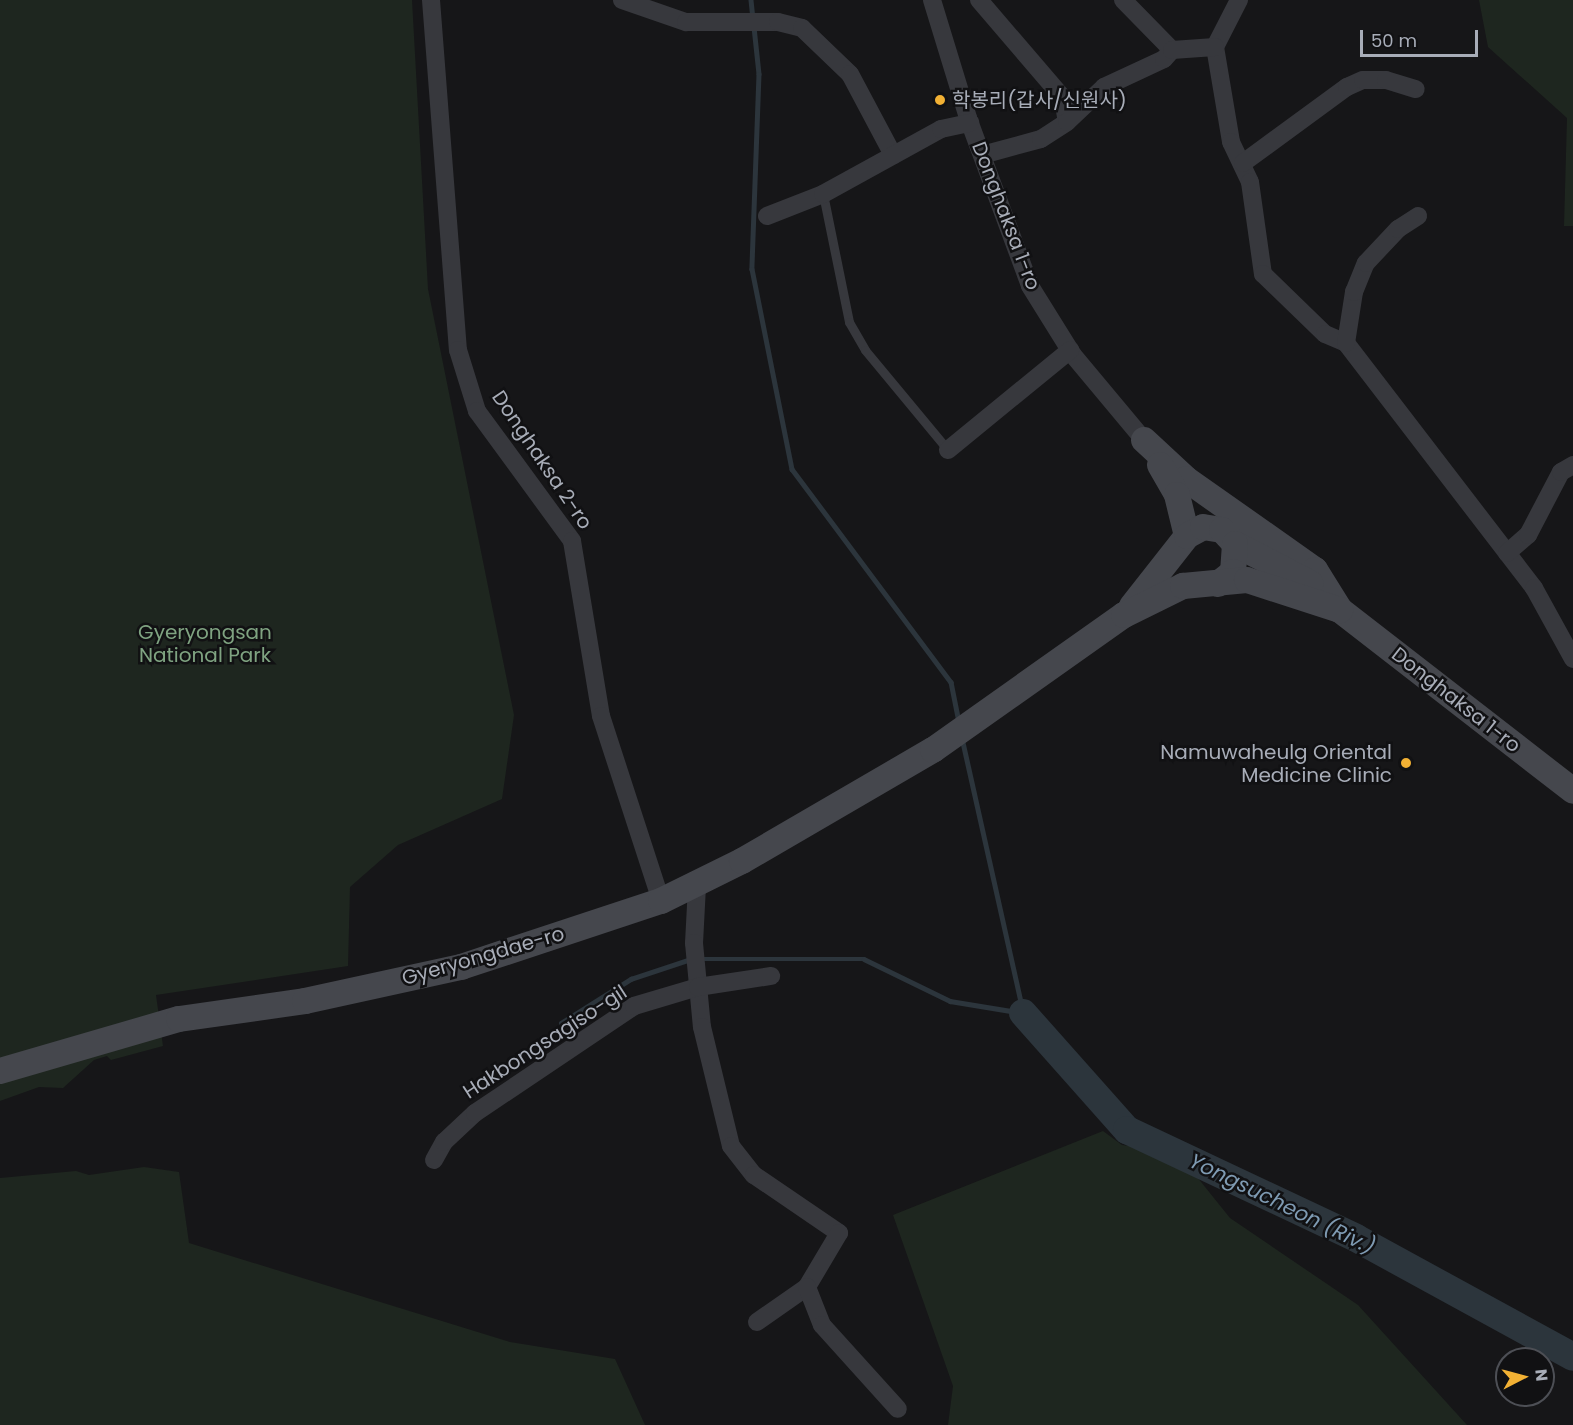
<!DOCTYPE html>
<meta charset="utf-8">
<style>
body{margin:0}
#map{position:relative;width:1573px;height:1425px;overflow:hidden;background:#161618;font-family:Poppins,"Noto Sans KR",sans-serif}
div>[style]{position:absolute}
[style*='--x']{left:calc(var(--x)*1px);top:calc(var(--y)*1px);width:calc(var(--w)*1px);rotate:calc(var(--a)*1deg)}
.green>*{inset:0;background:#1e261f}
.stream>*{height:4.5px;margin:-2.25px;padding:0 2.25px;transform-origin:2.25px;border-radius:2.25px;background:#2c353c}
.river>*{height:28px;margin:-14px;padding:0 14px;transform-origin:14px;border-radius:14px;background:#2c353c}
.lane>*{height:9px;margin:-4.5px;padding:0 4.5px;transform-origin:4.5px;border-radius:4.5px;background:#37383d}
.street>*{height:18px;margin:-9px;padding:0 9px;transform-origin:9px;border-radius:9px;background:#37383d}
.secondary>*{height:26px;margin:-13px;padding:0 13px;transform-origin:13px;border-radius:13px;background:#45474d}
.dots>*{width:16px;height:16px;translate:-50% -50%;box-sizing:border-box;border:3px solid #111113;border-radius:50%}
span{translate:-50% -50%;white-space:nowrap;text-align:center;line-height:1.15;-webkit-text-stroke:5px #111113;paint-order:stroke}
.poi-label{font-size:20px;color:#a8adb8}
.left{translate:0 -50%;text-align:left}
.right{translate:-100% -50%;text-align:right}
.street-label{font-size:20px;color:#a8adb8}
.park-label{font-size:20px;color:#7fa381}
.water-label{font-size:21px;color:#7f9bb3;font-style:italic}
.north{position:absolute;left:1495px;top:1347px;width:60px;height:60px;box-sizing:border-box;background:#111113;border:2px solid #4d4f55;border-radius:50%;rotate:84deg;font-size:16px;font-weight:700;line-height:24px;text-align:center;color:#a8adb8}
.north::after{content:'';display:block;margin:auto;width:21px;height:27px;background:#f2b134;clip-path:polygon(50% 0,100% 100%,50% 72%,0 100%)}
.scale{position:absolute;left:1360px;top:30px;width:118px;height:27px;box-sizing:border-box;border:3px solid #a8adb8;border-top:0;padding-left:8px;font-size:18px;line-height:21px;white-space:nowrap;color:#a8adb8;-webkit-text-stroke:4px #111113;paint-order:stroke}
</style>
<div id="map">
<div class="green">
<i style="clip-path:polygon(0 0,412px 0,428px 289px,514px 715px,502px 799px,398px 845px,350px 887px,348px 966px,156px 995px,163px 1046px,111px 1060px,107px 1056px,94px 1060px,63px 1088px,39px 1087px,0 1101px)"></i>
<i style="clip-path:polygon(1479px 0,1573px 0,1573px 226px,1564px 226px,1567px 118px,1488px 47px)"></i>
<i style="clip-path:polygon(1103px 1131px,1122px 1145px,1154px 1149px,1189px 1167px,1230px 1218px,1358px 1305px,1467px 1425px,948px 1425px,953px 1386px,893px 1215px)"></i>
<i style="clip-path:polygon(144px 1167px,179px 1172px,189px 1243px,510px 1342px,615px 1359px,645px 1425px,0 1425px,0 1178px,76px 1171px,89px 1175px)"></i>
</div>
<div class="stream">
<i style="--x:751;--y:0;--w:18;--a:84"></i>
<i style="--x:754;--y:27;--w:47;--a:83.9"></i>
<i style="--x:759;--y:74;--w:195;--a:92.1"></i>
<i style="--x:752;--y:269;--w:204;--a:78.7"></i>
<i style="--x:792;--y:469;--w:266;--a:53.3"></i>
<i style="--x:951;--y:682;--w:41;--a:78.7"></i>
<i style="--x:699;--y:959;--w:165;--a:0"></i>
<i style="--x:864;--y:959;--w:96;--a:26"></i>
<i style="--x:950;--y:1001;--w:74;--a:9.3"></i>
<i style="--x:1023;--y:1013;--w:281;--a:-102.6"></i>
<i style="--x:561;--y:1023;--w:83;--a:-32.2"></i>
<i style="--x:631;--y:979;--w:63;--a:-18.4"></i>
</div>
<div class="river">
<i style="--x:1023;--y:1013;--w:157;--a:48.4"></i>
<i style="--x:1127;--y:1130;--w:253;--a:25.2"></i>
<i style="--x:1356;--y:1238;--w:247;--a:28.7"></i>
</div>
<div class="lane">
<i style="--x:823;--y:194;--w:131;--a:78.5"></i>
<i style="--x:849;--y:322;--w:32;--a:60"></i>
<i style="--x:865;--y:350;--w:130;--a:50.3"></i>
</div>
<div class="street">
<i style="--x:431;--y:0;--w:351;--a:85.6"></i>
<i style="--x:458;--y:350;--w:64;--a:72.7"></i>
<i style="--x:477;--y:411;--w:161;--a:53.8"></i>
<i style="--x:572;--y:541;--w:177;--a:80.6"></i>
<i style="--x:601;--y:716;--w:194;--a:72"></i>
<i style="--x:622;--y:0;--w:68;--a:19"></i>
<i style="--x:686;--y:22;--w:92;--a:0"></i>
<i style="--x:778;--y:22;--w:25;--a:14"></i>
<i style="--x:802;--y:28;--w:66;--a:43.8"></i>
<i style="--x:850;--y:74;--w:92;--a:62"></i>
<i style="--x:932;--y:0;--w:123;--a:73"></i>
<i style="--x:968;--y:118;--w:179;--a:69.7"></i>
<i style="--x:1030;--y:286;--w:81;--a:58.1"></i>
<i style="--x:1073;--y:355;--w:111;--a:50.1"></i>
<i style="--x:979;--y:0;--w:129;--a:49.4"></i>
<i style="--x:1063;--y:98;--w:24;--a:81"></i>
<i style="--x:1123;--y:0;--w:70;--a:45.6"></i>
<i style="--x:1239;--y:0;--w:53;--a:117.1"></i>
<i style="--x:1215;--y:47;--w:96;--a:80.4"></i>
<i style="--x:1231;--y:142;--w:44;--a:64.6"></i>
<i style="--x:1250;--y:182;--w:93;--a:82"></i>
<i style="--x:1263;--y:274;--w:86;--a:44.1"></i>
<i style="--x:1325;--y:334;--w:23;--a:23"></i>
<i style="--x:1346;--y:343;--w:309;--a:52.5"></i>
<i style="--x:1534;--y:588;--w:81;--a:61.2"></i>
<i style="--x:982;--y:155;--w:61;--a:-15.2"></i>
<i style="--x:1041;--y:139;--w:31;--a:-33"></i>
<i style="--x:1067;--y:122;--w:51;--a:-43.4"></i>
<i style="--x:1104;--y:87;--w:66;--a:-25"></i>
<i style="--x:1164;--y:59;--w:12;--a:-48"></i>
<i style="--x:1172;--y:50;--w:43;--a:-4"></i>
<i style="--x:1243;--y:163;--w:129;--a:-36.2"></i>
<i style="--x:1347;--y:87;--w:17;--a:-24"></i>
<i style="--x:1363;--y:80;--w:23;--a:0"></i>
<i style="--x:1386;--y:80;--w:31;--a:17"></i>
<i style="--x:767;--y:216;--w:60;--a:-21.4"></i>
<i style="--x:823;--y:194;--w:135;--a:-28.8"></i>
<i style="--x:941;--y:129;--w:30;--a:-12"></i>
<i style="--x:1346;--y:343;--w:52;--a:-81.1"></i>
<i style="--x:1354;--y:292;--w:31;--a:-68"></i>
<i style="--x:1366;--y:263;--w:47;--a:-46.7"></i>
<i style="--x:1398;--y:229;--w:24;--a:-33"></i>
<i style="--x:948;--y:450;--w:158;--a:-39.3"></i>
<i style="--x:1507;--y:553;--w:28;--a:-41"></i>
<i style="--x:1528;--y:535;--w:71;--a:-62.4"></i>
<i style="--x:1561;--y:472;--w:14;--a:-30"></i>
<i style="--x:697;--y:886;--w:57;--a:93"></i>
<i style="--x:694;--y:943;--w:84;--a:84.6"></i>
<i style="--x:702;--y:1027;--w:122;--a:76.3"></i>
<i style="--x:731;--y:1146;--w:37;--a:52"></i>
<i style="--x:754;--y:1175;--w:103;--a:34.3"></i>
<i style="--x:839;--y:1233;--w:63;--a:120.7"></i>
<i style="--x:807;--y:1287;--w:61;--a:145"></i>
<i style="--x:434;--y:1160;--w:21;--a:-61"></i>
<i style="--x:444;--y:1142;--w:42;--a:-43.1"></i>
<i style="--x:475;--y:1113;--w:192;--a:-33.9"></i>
<i style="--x:634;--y:1006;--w:67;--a:-16.5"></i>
<i style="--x:698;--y:987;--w:74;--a:-8.6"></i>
<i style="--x:807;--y:1287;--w:41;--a:68.5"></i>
<i style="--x:822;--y:1325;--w:113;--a:47.9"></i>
</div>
<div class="secondary">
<i style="--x:1144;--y:440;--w:57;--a:42.9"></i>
<i style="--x:1186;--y:479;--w:158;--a:35.2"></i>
<i style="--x:1315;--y:570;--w:47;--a:58"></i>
<i style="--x:1340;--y:610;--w:295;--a:37.8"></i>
<i style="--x:1160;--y:465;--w:34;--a:60"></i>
<i style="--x:1177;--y:495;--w:42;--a:76.3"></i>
<i style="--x:1235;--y:544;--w:85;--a:27.5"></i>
<i style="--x:1132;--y:606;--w:89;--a:-51.8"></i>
<i style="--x:1187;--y:536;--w:18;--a:-29"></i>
<i style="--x:1203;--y:527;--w:19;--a:9"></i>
<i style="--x:1222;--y:530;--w:19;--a:47"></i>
<i style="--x:1235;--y:544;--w:28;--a:94"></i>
<i style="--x:1233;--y:572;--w:19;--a:141"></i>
<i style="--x:0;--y:1071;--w:186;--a:-16.2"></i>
<i style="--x:179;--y:1019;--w:127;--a:-8.1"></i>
<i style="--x:305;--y:1001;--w:160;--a:-12.3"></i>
<i style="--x:461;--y:967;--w:211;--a:-18.3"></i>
<i style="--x:661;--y:901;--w:90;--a:-26.3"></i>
<i style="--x:742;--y:861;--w:221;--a:-30.2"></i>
<i style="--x:933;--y:750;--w:234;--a:-35.3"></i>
<i style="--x:1124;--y:615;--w:66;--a:-26.2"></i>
<i style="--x:1183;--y:586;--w:64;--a:-5.4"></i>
<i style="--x:1247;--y:580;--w:98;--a:17.9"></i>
</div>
<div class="dots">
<i style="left:940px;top:100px;background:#f2b134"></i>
<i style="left:1406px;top:763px;background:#f2b134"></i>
</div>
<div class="poi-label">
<span class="left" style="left:952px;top:100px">학봉리(갑사/신원사)</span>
<span class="right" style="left:1392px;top:764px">Namuwaheulg Oriental<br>Medicine Clinic</span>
</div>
<div class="street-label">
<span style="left:1006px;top:216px;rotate:69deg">Donghaksa 1-ro</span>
<span style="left:542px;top:460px;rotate:56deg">Donghaksa 2-ro</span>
<span style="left:1456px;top:700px;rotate:38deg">Donghaksa 1-ro</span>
<span style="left:483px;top:956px;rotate:-16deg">Gyeryongdae-ro</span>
<span style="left:545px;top:1042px;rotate:-33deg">Hakbongsagiso-gil</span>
</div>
<div class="park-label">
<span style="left:205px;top:644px">Gyeryongsan<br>National Park</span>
</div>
<div class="water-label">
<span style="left:1282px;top:1204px;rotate:26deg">Yongsucheon (Riv.)</span>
</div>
<div class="north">N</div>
<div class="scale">50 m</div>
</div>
